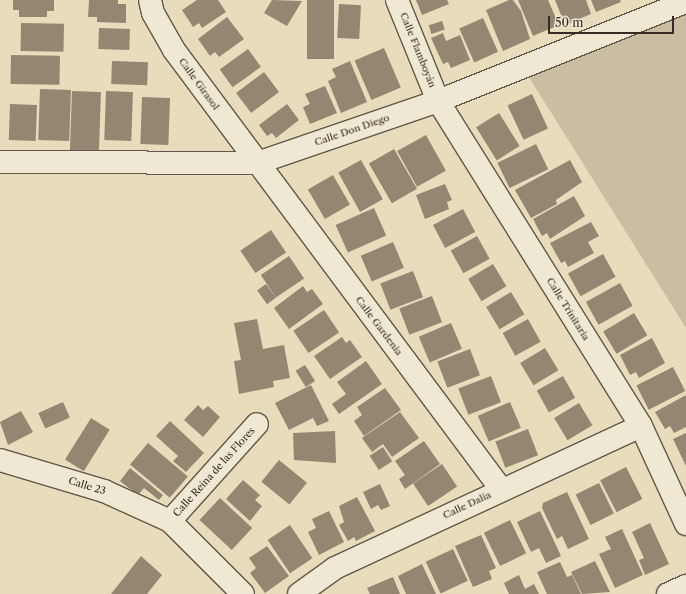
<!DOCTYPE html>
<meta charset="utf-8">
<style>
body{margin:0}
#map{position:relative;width:686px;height:594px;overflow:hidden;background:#e7dcbb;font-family:"Libre Caslon Text",serif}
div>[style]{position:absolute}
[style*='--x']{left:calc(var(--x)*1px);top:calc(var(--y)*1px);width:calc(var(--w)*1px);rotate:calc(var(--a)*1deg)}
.green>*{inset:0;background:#c9bea1}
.building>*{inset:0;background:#938772;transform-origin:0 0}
.roads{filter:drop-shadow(1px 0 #645749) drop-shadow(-1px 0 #645749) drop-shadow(0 1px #645749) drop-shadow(0 -1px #645749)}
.minor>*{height:22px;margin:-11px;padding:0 11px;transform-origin:11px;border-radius:11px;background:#efe8d3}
span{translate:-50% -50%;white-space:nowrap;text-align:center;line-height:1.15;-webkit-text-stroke:4px #efe8d3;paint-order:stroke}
.street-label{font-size:10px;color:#392b23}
.scale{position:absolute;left:548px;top:16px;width:126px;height:18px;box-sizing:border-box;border:2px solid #392b23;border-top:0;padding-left:5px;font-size:12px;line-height:14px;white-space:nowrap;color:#392b23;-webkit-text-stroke:3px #efe8d3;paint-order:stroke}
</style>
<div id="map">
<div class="green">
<i style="clip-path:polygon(686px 10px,686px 328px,527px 74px)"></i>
</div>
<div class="building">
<i style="clip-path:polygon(13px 0,54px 0,54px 11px,47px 11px,47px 17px,19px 17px,19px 10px,13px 10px)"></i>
<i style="clip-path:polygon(89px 0,118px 0,118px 4px,126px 4px,126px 23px,97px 22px,97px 17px,88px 17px)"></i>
<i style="clip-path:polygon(197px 0,218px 0,226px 12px,202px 28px,199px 23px,193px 27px,182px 10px)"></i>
<i style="clip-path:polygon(272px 0,302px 1px,287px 26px,264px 13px)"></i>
<i style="left:307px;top:0;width:27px;height:59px"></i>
<i style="clip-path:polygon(416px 0,447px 0,449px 4px,422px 15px)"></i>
<i style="clip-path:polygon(509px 0,513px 0,521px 11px,530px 39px,503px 51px,486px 10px)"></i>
<i style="clip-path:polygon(518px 0,548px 0,559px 25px,533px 36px)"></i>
<i style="clip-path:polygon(555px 0,586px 0,591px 14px,565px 25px)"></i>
<i style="clip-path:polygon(591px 0,620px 0,621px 2px,596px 12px)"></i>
<i style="left:339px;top:4px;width:22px;height:34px;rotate:3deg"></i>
<i style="clip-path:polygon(227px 17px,244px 39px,219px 57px,215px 52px,210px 56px,198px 39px)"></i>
<i style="left:483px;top:18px;width:37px;height:26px;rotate:66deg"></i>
<i style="left:442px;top:21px;width:9px;height:14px;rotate:72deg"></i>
<i style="left:21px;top:23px;width:43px;height:28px;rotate:1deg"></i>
<i style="left:99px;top:28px;width:31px;height:21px;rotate:2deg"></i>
<i style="clip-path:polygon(443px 33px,446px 41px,460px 35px,470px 60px,451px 68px,448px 62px,443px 64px,431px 38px)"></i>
<i style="left:384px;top:48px;width:43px;height:32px;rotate:67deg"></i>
<i style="left:248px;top:49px;width:22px;height:35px;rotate:54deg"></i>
<i style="left:11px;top:55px;width:49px;height:29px;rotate:1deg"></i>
<i style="left:112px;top:61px;width:36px;height:23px;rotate:2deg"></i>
<i style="clip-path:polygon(350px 61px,367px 102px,341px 113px,328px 81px,336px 77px,332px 69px)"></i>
<i style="left:264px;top:72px;width:25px;height:35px;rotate:53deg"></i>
<i style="clip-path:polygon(325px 86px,337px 113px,310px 124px,303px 107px,310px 104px,305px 94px)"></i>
<i style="left:40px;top:89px;width:31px;height:51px;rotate:2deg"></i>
<i style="left:72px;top:91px;width:29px;height:60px;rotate:2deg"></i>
<i style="left:106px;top:91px;width:27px;height:49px;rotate:2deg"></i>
<i style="left:532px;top:94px;width:38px;height:27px;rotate:65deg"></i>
<i style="left:142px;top:97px;width:28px;height:47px;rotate:2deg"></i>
<i style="left:10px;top:104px;width:27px;height:36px;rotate:2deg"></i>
<i style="clip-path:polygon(287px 104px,299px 120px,276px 138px,272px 133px,267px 136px,259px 125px)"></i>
<i style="left:499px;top:113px;width:39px;height:27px;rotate:58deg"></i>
<i style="left:426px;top:135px;width:41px;height:33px;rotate:61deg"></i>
<i style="left:536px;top:144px;width:28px;height:43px;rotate:64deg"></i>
<i style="left:394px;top:149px;width:46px;height:29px;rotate:60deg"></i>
<i style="left:361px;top:160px;width:45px;height:26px;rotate:61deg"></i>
<i style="clip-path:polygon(570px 160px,582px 182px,556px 200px,557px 204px,531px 218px,515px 190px)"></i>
<i style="left:333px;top:175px;width:34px;height:29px;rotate:60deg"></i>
<i style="clip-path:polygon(445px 184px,452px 200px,447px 202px,449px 209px,425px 219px,416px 195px)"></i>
<i style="clip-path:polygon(574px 196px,585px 216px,550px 239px,547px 233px,542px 236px,533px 219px)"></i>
<i style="left:374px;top:208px;width:30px;height:42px;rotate:66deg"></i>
<i style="left:463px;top:209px;width:26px;height:34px;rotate:62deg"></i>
<i style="clip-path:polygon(591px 222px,599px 236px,588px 242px,594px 253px,568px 267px,565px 261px,561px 263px,550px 243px)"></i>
<i style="left:271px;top:230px;width:27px;height:37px;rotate:56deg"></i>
<i style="left:477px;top:236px;width:26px;height:30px;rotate:61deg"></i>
<i style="left:393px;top:242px;width:28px;height:35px;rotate:67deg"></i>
<i style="left:603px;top:254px;width:26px;height:40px;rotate:61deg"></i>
<i style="left:289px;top:256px;width:27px;height:34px;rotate:56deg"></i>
<i style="left:493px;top:264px;width:26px;height:29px;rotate:59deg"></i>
<i style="left:413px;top:271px;width:28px;height:35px;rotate:69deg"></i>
<i style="left:620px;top:283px;width:26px;height:39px;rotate:61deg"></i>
<i style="left:266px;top:284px;width:17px;height:11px;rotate:54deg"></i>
<i style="clip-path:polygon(303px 286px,307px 292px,312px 289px,323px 304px,289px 329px,274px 308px)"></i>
<i style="left:511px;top:292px;width:26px;height:29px;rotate:59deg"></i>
<i style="left:432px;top:296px;width:28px;height:35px;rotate:69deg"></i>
<i style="left:324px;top:310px;width:27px;height:37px;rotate:56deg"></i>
<i style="left:634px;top:313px;width:26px;height:36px;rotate:59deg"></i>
<i style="clip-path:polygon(257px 319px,263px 349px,284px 345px,290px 378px,273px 381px,274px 387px,239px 394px,234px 361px,241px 360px,234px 323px)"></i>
<i style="left:528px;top:319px;width:26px;height:29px;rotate:61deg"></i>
<i style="left:451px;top:323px;width:28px;height:35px;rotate:67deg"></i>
<i style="clip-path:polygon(342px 337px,346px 343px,350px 340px,362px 357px,330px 379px,314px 356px)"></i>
<i style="clip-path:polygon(652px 338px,665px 363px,639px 378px,636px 372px,630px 375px,620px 355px)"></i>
<i style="left:545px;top:348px;width:26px;height:29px;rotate:59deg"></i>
<i style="left:470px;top:349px;width:28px;height:35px;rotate:69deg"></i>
<i style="clip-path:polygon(366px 361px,382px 384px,339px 414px,332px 404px,346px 394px,337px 382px)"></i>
<i style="left:305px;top:365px;width:19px;height:11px;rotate:58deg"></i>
<i style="left:673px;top:367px;width:27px;height:41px;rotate:63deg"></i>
<i style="left:491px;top:376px;width:28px;height:35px;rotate:69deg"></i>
<i style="left:563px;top:376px;width:25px;height:30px;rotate:61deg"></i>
<i style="clip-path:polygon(311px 385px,329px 421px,317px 426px,313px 418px,289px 430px,275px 403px)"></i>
<i style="clip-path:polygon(385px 388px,401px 410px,364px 436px,354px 421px,362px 415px,357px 407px)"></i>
<i style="clip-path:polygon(686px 395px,686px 427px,674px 433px,670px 426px,665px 429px,655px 412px)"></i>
<i style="left:63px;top:402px;width:17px;height:27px;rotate:66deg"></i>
<i style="left:510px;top:402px;width:28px;height:35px;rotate:67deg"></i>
<i style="left:579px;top:403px;width:26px;height:29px;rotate:59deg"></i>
<i style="clip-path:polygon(198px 405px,203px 410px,208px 406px,220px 417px,203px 437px,184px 420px)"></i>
<i style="clip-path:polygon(21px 411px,33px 432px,8px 445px,0 422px)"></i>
<i style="clip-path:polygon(400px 412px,419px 438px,392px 457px,383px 444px,372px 452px,362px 438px)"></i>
<i style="left:91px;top:418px;width:22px;height:49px;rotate:32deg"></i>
<i style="clip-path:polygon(170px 421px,204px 453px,186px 472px,173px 461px,178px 456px,156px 436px)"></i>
<i style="left:528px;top:429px;width:28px;height:35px;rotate:69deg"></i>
<i style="clip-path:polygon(335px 431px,336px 463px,294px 460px,293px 433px)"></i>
<i style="clip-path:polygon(686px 433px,686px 466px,673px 439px)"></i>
<i style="clip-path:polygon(424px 441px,440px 464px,405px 489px,399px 479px,405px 475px,395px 461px)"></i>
<i style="left:148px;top:443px;width:52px;height:28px;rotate:40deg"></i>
<i style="left:383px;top:447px;width:17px;height:16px;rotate:57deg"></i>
<i style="left:279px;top:460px;width:36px;height:28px;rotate:39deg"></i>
<i style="left:442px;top:464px;width:27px;height:35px;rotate:56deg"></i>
<i style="left:626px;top:467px;width:36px;height:29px;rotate:63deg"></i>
<i style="clip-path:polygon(130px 468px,163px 495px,159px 500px,144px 488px,138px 495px,120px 481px)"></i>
<i style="clip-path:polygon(243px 480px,260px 495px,255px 500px,262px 506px,250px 521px,226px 499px)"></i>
<i style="left:599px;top:483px;width:34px;height:26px;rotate:64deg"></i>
<i style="clip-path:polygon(380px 484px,390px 506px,381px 510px,378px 505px,371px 509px,363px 492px)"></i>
<i style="clip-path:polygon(567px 492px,589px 539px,568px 549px,562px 536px,557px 539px,542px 508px,543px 503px)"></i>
<i style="clip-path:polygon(357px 497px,375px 531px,356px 541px,354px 537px,348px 541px,339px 525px,344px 522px,339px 506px)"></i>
<i style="left:220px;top:498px;width:44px;height:30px;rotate:43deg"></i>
<i style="clip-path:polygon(329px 511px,344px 542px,319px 555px,308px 532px,316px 528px,312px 519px)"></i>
<i style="clip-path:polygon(540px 511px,561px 556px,546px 563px,539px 548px,531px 552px,517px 522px)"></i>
<i style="left:510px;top:520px;width:37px;height:29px;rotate:64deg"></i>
<i style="clip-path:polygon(650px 523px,669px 564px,645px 575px,639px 560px,644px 558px,632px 532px)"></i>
<i style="left:290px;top:525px;width:40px;height:27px;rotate:56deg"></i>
<i style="clip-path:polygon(622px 529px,643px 575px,615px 588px,599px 554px,611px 549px,605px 537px)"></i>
<i style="clip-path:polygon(481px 535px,496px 568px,489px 571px,492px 579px,473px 587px,455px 546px)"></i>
<i style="clip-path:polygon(267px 546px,289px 576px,265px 593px,250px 573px,256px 568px,249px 558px)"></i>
<i style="left:453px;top:549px;width:35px;height:30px;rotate:65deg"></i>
<i style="clip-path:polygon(141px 556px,162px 575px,147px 594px,111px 594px)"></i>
<i style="clip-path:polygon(595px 561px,610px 592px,582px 594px,571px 572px)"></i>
<i style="clip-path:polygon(560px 562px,567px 577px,572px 575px,581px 594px,547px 594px,537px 572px)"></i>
<i style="clip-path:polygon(422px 564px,436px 594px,406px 594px,398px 576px)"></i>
<i style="clip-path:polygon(519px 575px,525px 589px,534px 584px,539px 594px,509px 594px,504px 583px)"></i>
<i style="clip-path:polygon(393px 577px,400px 594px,370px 594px,367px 588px)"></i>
</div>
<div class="roads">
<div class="minor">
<i style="--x:150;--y:0;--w:13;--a:77"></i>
<i style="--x:153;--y:13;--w:43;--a:60.4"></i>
<i style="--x:174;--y:50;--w:547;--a:53.32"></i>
<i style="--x:397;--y:0;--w:109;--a:67.9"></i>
<i style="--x:438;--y:101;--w:383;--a:58"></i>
<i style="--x:641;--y:426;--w:108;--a:65.3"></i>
<i style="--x:0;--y:162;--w:257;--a:0.2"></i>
<i style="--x:257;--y:163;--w:191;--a:-18.9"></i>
<i style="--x:438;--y:101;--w:267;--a:-21.8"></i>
<i style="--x:0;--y:460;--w:109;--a:16.6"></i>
<i style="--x:104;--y:491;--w:72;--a:24.4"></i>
<i style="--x:170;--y:521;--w:103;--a:45"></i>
<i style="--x:170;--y:521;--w:130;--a:-48.1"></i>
<i style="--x:299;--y:594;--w:44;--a:-35.8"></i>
<i style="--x:335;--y:568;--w:337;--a:-24.9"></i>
<i style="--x:668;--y:594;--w:20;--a:-24"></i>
</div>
</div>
<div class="street-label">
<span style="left:418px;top:50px;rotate:68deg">Calle Flamboyán</span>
<span style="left:199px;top:84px;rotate:54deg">Calle Girasol</span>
<span style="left:352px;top:130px;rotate:-19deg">Calle Don Diego</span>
<span style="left:568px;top:309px;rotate:58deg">Calle Trinitaria</span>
<span style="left:379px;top:326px;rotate:53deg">Calle Gardenia</span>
<span style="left:214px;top:472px;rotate:-48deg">Calle Reina de las Flores</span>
<span style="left:87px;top:486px;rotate:17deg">Calle 23</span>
<span style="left:467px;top:505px;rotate:-25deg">Calle Dalia</span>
</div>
<div class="scale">50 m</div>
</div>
